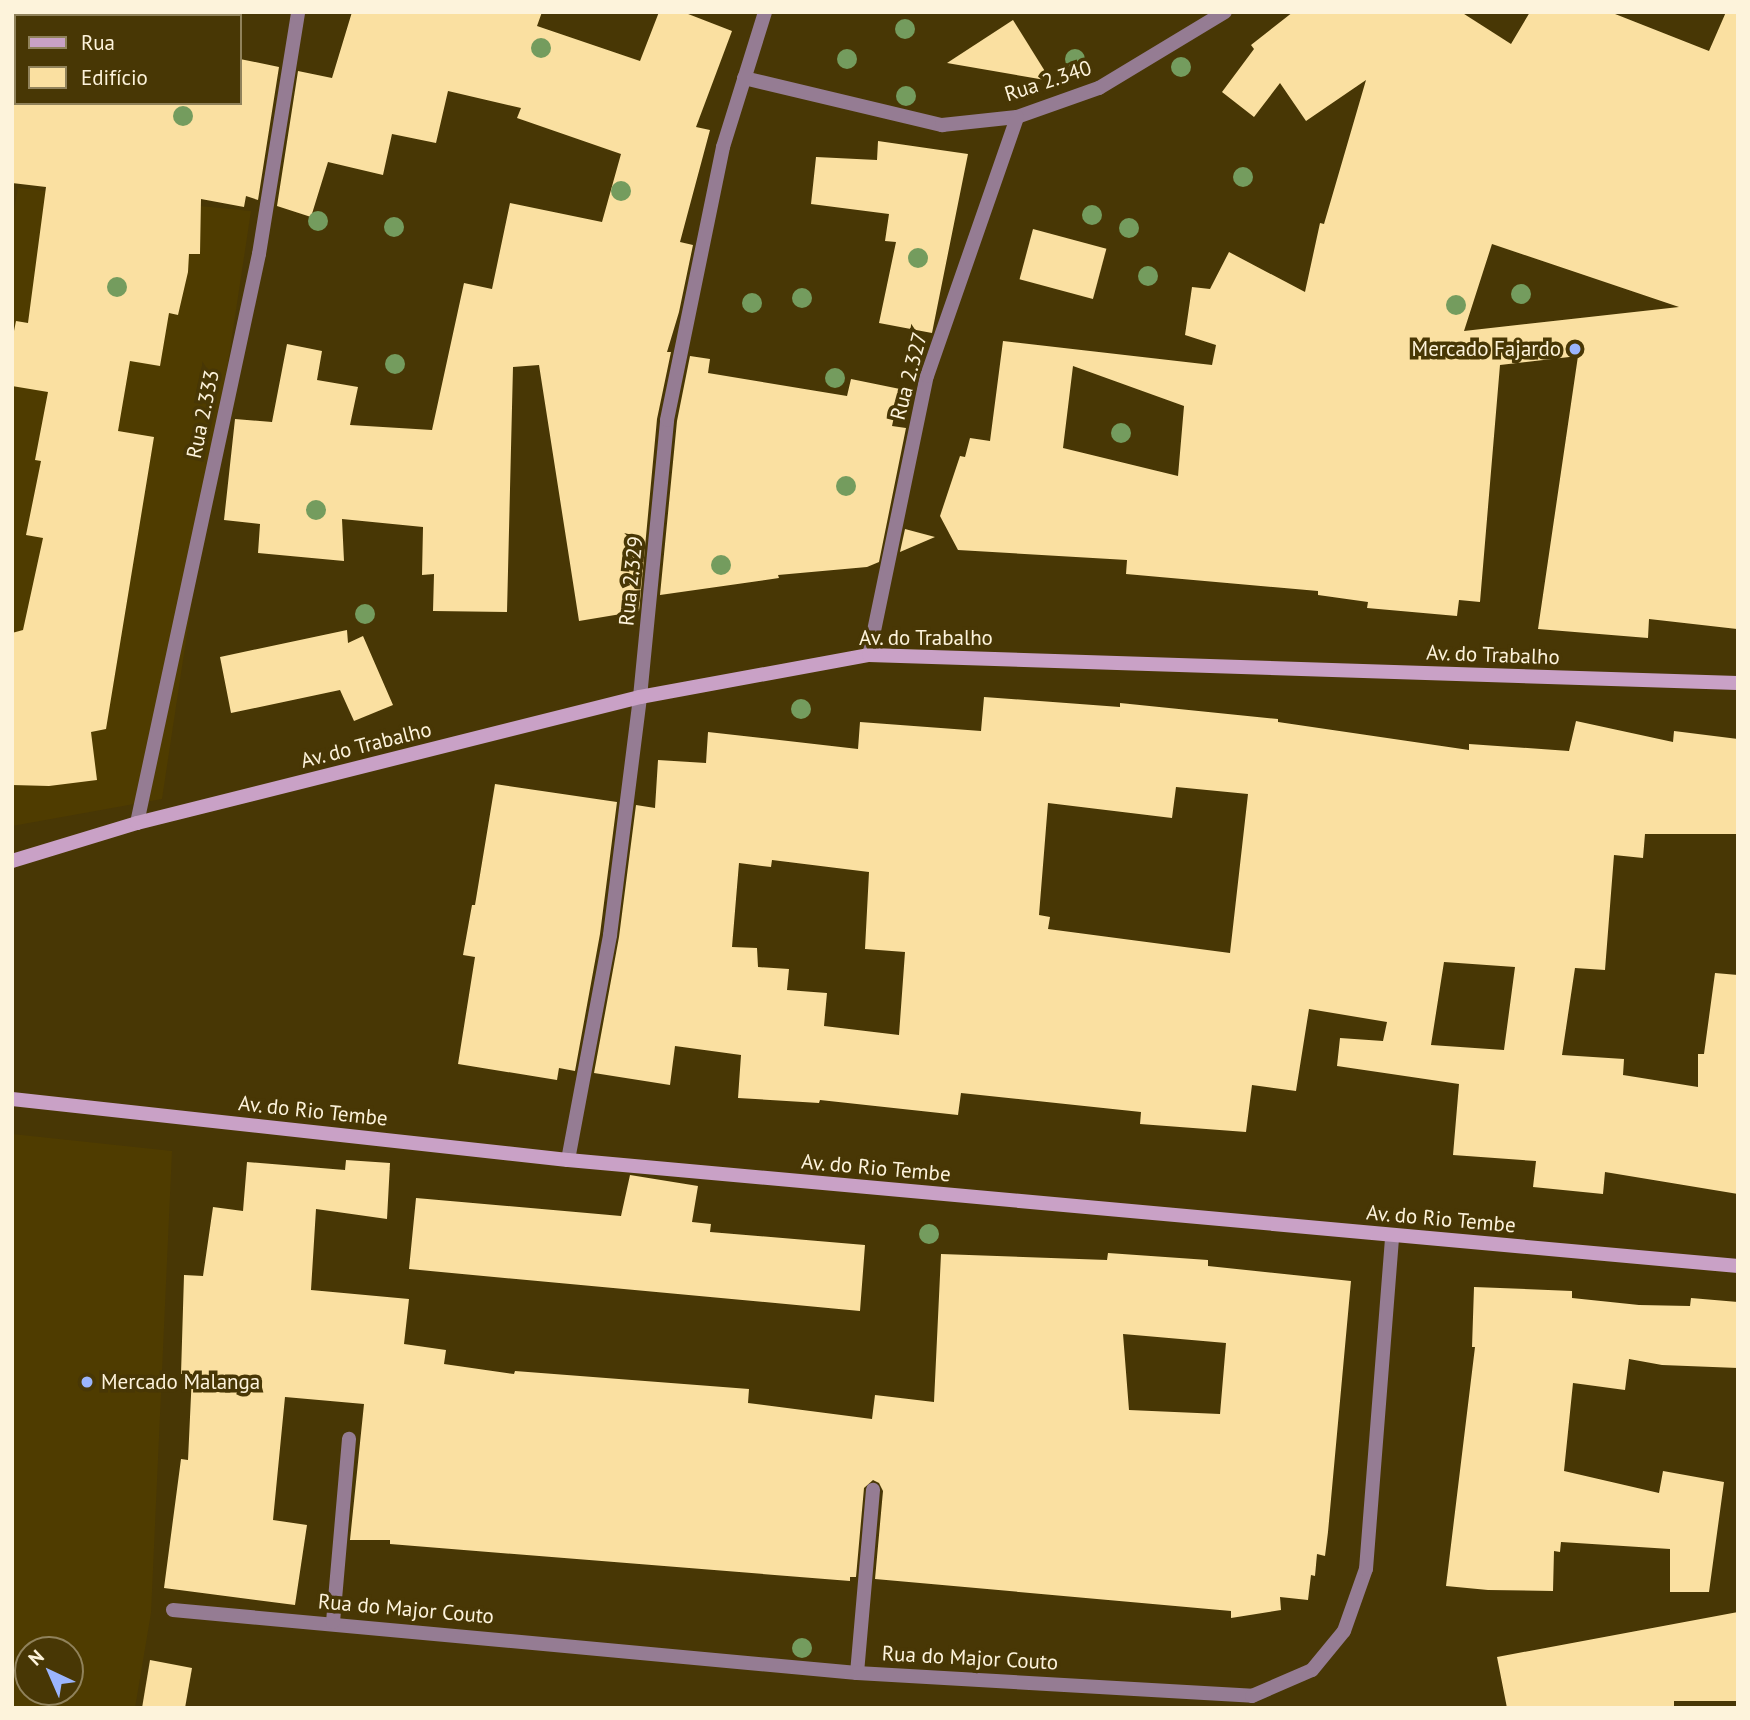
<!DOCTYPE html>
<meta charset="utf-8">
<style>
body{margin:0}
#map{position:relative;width:1750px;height:1720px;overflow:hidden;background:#483705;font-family:"PT Sans",sans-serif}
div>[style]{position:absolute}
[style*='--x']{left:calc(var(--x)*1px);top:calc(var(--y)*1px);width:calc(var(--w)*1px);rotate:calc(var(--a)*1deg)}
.built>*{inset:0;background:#4f3c00}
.building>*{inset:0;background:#fae0a1;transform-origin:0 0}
.service>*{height:14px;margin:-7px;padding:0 7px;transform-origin:7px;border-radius:7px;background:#957c93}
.minor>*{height:14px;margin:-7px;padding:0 7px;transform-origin:7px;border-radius:7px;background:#957c93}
.secondary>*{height:14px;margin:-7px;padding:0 7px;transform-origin:7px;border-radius:7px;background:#c9a1c6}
.trees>*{width:20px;height:20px;margin:-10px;border-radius:50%;background:#749c5e}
.dots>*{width:19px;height:19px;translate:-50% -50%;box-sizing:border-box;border:4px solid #483705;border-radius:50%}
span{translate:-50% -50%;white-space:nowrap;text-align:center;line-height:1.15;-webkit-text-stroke:7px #483705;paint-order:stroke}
.street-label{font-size:21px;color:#fdf3db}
.poi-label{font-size:21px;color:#fdf3db}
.right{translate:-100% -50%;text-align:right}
.left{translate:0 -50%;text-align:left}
.frame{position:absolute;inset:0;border:14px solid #fdf3db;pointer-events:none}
.legend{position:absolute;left:14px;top:14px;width:228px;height:91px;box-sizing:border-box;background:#483705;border:2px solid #90825b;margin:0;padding:9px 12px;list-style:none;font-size:21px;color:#fdf3db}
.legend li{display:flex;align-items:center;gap:14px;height:35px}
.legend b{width:35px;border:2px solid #90825b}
.north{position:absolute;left:14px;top:1636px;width:70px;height:70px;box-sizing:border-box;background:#483705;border:2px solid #90825b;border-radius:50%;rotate:316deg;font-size:19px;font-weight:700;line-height:28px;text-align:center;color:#fdf3db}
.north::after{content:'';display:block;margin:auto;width:24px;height:32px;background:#9bb5fd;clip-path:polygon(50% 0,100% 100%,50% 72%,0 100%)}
</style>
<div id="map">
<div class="built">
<i style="clip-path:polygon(18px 188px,251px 211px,162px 799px,12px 826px,12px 220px)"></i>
<i style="clip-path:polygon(evenodd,12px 1134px,172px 1151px,151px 1613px,135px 1708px,12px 1708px,12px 1134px,28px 1650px,70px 1650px,70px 1692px,28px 1692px,28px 1650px)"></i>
</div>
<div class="building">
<i style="clip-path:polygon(352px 12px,542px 12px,537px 26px,640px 61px,659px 12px,683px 12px,732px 31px,696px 127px,710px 130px,680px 242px,693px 245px,679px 312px,667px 352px,671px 352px,657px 419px,639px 611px,579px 621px,539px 365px,513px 367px,507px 612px,433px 611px,434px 574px,422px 575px,423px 527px,342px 519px,344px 561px,258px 553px,260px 524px,224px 520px,235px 419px,272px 422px,287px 344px,322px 351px,317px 380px,358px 387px,350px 425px,432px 430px,464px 283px,492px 289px,510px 203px,602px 222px,621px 154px,517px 118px,521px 108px,448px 91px,436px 143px,392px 134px,383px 175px,328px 162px,311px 217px,277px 206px,298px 71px,332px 78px)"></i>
<i style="clip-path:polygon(evenodd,1293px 12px,1461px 12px,1511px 44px,1530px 12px,1610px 12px,1709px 51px,1726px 12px,1738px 12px,1737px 629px,1649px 619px,1648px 638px,1538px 629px,1578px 356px,1500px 365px,1480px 602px,1459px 600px,1457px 616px,1367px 608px,1368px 602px,1318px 595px,1318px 591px,1126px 574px,1127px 560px,958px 550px,940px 516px,960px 456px,965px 457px,970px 438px,990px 441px,1003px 341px,1212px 365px,1216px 345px,1185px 335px,1192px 287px,1210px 289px,1229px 252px,1305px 292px,1320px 223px,1324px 224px,1366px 80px,1306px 121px,1280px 83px,1254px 117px,1222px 92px,1254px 49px,1251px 45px,1293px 12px,1492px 244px,1679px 307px,1464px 331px,1492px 244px,1293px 12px,1073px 366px,1184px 406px,1178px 476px,1063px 448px,1073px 366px)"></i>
<i style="clip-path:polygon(1013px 20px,1051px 81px,947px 63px)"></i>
<i style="clip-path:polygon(240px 59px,279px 67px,258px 200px,246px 196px,244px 207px,201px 199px,200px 254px,189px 254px,188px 272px,178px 315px,169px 313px,160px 366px,130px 361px,118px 431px,154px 437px,106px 729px,91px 732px,97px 780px,49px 786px,12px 785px,12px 633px,23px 630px,43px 538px,26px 535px,41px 461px,35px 460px,48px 392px,12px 386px,12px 341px,16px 321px,28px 323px,46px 187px,12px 183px,12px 103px,240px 103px)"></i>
<i style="clip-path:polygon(878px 141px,968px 154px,932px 333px,879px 323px,896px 242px,885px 241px,889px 214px,811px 204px,816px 157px,877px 160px)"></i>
<i style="left:1033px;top:229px;width:76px;height:52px;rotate:15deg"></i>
<i style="clip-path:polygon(690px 356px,710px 359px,708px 373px,847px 396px,851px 379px,900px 389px,892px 426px,906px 428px,879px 562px,867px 567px,778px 575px,779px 578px,660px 595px,677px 421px)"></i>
<i style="clip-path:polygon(905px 529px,935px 537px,900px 552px)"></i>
<i style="clip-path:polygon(347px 630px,348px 643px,363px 636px,393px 705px,354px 721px,340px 690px,231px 713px,220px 657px)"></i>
<i style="clip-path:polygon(evenodd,984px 697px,1120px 707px,1120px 703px,1278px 719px,1278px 722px,1469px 750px,1469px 744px,1569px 751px,1576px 721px,1673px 742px,1674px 731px,1738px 739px,1738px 834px,1645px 834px,1643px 858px,1614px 855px,1605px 970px,1575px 968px,1562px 1055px,1624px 1059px,1623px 1075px,1698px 1087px,1698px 1054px,1704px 1054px,1715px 973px,1738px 975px,1738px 1194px,1605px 1172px,1603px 1194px,1533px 1187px,1536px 1161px,1453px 1155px,1459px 1084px,1337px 1066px,1340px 1038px,1383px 1041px,1387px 1022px,1309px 1009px,1296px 1091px,1252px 1085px,1246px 1132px,1140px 1124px,1141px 1112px,961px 1093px,958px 1115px,820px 1100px,819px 1103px,738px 1098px,741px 1055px,675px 1046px,670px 1085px,594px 1073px,619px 937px,636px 805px,655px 808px,658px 760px,706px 763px,708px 732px,858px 749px,860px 722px,981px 731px,984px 697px,1176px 787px,1248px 794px,1230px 953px,1048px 929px,1050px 917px,1039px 915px,1048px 803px,1172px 818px,1176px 787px,984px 697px,772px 860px,869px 872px,865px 949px,905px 952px,899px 1035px,824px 1026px,827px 993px,787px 990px,789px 969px,758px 967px,757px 948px,732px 947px,739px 863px,771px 867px,772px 860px,984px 697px,1444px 962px,1515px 967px,1504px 1050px,1431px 1045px,1444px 962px)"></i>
<i style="clip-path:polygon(495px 784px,617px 802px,600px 934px,575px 1071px,559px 1068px,557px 1080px,458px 1064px,475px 957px,463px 955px,472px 905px,475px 905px)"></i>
<i style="clip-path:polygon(evenodd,346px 1160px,390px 1163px,387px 1219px,316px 1209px,311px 1290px,409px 1299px,404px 1344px,446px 1350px,444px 1364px,514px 1374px,515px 1371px,749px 1389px,748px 1403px,872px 1419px,875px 1395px,934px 1402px,941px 1254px,1107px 1260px,1108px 1253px,1208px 1260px,1208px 1266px,1351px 1281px,1328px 1532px,1325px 1556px,1317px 1554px,1315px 1576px,1311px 1575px,1308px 1600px,1280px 1597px,1281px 1610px,1231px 1618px,1231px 1611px,875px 1579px,883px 1491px,879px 1483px,873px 1480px,864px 1488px,856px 1577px,850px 1577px,850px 1581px,390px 1544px,390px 1540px,350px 1540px,364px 1404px,285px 1397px,273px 1520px,307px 1525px,295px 1605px,164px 1588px,181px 1459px,188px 1460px,192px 1374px,181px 1374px,184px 1275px,203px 1276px,213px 1207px,243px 1211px,247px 1162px,345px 1170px,346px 1160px,1123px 1334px,1226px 1343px,1220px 1414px,1129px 1410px,1123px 1334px)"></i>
<i style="clip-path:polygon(630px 1175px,698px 1186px,692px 1222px,711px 1224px,710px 1232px,865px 1245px,860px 1311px,409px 1269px,416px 1198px,621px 1216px)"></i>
<i style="clip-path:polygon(1474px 1287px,1572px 1291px,1572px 1298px,1639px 1305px,1690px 1306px,1691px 1298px,1738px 1302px,1738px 1368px,1662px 1365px,1629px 1359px,1625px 1390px,1573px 1383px,1564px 1471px,1659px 1493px,1663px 1471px,1724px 1482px,1709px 1592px,1670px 1592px,1670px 1549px,1561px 1542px,1560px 1552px,1554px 1551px,1553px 1591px,1488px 1590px,1446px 1586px,1475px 1347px,1472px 1347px)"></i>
<i style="clip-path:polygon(1738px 1612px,1738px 1701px,1674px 1701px,1674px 1708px,1507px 1708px,1497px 1657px)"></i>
<i style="clip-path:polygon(150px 1660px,192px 1668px,185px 1708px,142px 1708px)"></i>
</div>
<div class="service">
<i style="--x:857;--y:1673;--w:184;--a:-85"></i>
</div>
<div class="minor">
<i style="--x:744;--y:78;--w:204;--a:13.4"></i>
<i style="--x:942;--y:125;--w:75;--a:-6.1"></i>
<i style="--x:1017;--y:117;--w:87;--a:-19.5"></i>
<i style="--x:1099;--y:88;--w:147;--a:-31.1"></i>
<i style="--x:869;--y:655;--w:285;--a:-78.3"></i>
<i style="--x:927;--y:376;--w:274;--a:-70.8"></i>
<i style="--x:137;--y:823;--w:582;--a:-77.9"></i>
<i style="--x:259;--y:254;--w:245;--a:-80.8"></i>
<i style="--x:568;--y:1160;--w:229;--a:-79.4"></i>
<i style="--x:610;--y:935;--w:240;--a:-82.8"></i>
<i style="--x:640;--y:697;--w:278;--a:-84.4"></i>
<i style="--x:667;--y:420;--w:279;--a:-78.4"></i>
<i style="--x:723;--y:147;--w:141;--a:-72.7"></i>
<i style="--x:173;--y:1610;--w:687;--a:5.26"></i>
<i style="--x:857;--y:1673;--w:396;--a:3.3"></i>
<i style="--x:1252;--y:1696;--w:65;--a:-23.4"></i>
<i style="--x:1312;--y:1670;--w:50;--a:-50.6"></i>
<i style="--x:1344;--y:1631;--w:66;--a:-70.5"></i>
<i style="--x:1366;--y:1569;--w:333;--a:-85.5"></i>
<i style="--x:333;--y:1622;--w:184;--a:-85"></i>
</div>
<div class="secondary">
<i style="--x:12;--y:861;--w:131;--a:-16.9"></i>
<i style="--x:137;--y:823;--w:519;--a:-14.06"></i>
<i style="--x:640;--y:697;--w:233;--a:-10.4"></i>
<i style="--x:869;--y:655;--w:869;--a:1.85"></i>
<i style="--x:12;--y:1099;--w:559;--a:6.26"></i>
<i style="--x:568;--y:1160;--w:1175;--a:5.18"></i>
</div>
<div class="trees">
<i style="left:905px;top:29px"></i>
<i style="left:541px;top:48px"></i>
<i style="left:847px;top:59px"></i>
<i style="left:1075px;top:59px"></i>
<i style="left:1181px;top:67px"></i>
<i style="left:906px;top:96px"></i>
<i style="left:183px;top:116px"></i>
<i style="left:1243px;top:177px"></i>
<i style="left:621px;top:191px"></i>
<i style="left:1092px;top:215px"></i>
<i style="left:318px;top:221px"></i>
<i style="left:394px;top:227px"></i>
<i style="left:1129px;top:228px"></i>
<i style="left:918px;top:258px"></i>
<i style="left:1148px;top:276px"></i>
<i style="left:117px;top:287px"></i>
<i style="left:1521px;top:294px"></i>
<i style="left:802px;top:298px"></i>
<i style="left:752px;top:303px"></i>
<i style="left:1456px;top:305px"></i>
<i style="left:395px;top:364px"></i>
<i style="left:835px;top:378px"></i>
<i style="left:1121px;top:433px"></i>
<i style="left:846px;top:486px"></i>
<i style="left:316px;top:510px"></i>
<i style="left:721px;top:565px"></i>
<i style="left:365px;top:614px"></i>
<i style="left:801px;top:709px"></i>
<i style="left:929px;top:1234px"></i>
<i style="left:802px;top:1648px"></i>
</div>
<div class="dots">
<i style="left:1575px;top:349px;background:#9bb5fd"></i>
<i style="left:87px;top:1382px;background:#9bb5fd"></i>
</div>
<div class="street-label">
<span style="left:1048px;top:81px;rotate:-18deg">Rua 2.340</span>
<span style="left:909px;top:376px;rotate:-75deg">Rua 2.327</span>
<span style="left:203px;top:414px;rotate:-78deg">Rua 2.333</span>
<span style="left:631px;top:581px;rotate:-84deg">Rua 2.329</span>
<span style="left:926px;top:638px">Av. do Trabalho</span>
<span style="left:1493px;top:655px;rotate:2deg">Av. do Trabalho</span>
<span style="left:366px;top:745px;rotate:-14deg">Av. do Trabalho</span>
<span style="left:313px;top:1111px;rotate:6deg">Av. do Rio Tembe</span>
<span style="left:876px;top:1168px;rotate:5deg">Av. do Rio Tembe</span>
<span style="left:1441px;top:1219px;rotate:5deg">Av. do Rio Tembe</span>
<span style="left:406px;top:1609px;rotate:5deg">Rua do Major Couto</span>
<span style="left:970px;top:1658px;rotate:3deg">Rua do Major Couto</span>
</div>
<div class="poi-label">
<span class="right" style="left:1561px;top:349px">Mercado Fajardo</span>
<span class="left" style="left:101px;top:1382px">Mercado Malanga</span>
</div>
<div class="frame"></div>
<ul class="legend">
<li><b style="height:9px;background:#c9a1c6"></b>Rua</li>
<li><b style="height:19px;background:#fae0a1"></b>Edifício</li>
</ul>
<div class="north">N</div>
</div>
